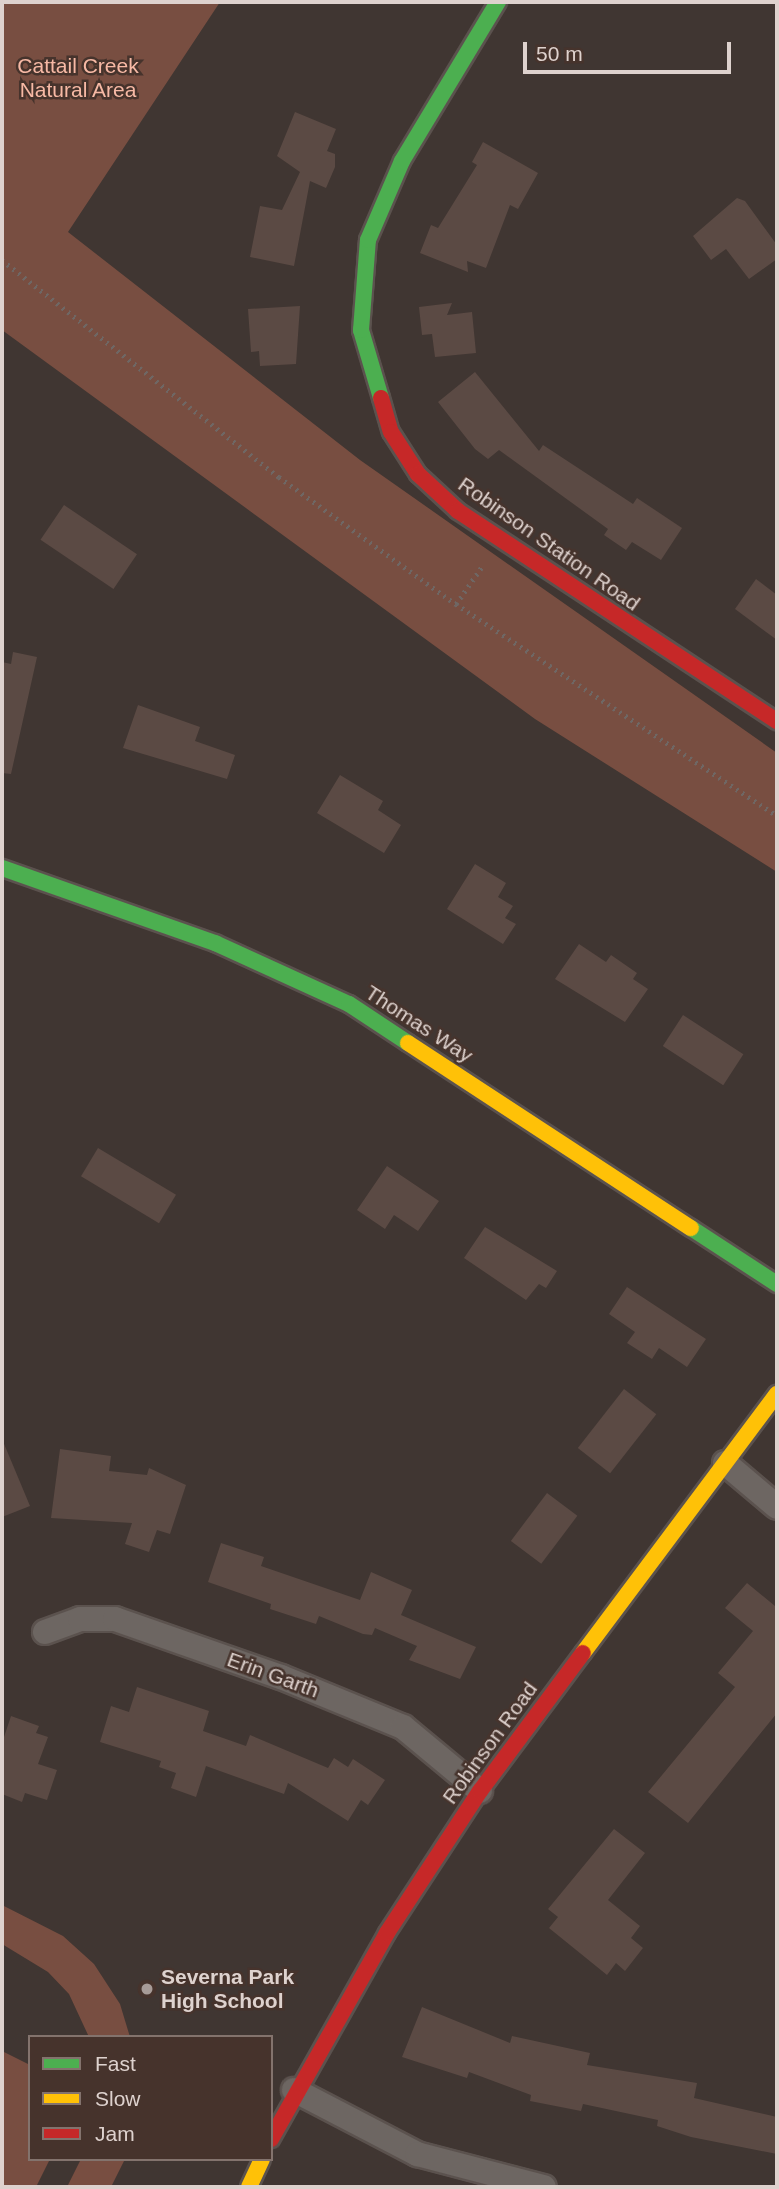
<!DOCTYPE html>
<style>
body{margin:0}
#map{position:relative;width:779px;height:2189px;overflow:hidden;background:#403632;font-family:Helvetica,sans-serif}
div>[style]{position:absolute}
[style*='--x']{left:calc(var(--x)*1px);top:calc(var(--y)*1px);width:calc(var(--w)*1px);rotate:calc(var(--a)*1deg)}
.green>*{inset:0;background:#784e41}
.building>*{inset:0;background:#5b4a44;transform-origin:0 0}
.path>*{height:4.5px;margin-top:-2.25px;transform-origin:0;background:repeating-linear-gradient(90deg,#6f6764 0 2px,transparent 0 7px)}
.roads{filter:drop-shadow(2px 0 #5b524e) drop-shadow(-2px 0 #5b524e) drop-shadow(0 2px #5b524e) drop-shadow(0 -2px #5b524e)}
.street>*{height:24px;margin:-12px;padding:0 12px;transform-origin:12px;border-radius:12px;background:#6d6662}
.fast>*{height:16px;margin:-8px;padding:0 8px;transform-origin:8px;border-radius:8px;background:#4caf50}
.slow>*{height:16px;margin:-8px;padding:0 8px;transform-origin:8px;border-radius:8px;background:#ffc107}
.jam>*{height:16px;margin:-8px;padding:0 8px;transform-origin:8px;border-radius:8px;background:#c62828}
.dots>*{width:19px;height:19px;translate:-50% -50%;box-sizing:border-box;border:4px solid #46332c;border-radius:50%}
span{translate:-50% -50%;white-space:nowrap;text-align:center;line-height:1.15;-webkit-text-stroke:5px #46332c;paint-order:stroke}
.park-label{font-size:21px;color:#f7b9a5}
.street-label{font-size:21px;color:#ded2ce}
.poi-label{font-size:21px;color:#ded2ce;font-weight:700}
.left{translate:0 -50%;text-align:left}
.frame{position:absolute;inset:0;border:4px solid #ded2ce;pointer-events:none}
.legend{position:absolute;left:28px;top:2035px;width:245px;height:126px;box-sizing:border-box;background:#46332c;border:2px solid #83736d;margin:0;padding:9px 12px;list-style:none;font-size:21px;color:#ded2ce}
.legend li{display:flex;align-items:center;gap:14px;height:35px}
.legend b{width:35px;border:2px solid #83736d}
.scale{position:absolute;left:523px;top:42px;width:208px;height:32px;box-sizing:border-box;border:4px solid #ded2ce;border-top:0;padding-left:9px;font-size:21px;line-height:24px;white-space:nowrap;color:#ded2ce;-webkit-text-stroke:5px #46332c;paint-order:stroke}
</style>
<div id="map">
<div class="green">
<i style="clip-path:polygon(2px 2px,220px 2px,68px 232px,360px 460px,777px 753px,777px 872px,535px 719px,2px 330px)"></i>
<i style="clip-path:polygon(2px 1905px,63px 1936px,94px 1964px,120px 2004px,130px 2037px,89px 2037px,69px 1994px,48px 1972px,2px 1944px)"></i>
<i style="clip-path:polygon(2px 2051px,30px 2065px,30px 2159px,50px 2159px,36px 2187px,2px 2187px)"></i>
<i style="clip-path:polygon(81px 2159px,125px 2159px,111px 2187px,67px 2187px)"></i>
</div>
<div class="building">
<i style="clip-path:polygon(295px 112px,336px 129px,327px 151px,335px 154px,335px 167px,326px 188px,310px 181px,294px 266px,250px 257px,260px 206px,282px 210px,300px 172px,277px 156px)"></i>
<i style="clip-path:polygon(483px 142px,538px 173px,518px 209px,510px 205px,486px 268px,467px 261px,468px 272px,420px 253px,431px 225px,438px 228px,477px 165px,472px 162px)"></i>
<i style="clip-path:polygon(737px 198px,745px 201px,777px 245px,777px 259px,749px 279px,726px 249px,711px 260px,693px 236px)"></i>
<i style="clip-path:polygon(452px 303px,447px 315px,472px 312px,476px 353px,435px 357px,432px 334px,422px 335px,419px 307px)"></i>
<i style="clip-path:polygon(300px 306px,296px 364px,260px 366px,259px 351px,251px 352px,248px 309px)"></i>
<i style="clip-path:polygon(475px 372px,539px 451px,543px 445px,633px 504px,637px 498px,682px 528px,661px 560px,632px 542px,626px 550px,604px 535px,608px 529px,499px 450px,488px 459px,475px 449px,438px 402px)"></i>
<i style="left:64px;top:505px;width:88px;height:42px;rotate:34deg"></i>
<i style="clip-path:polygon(756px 579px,777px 595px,777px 640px,735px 609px)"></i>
<i style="clip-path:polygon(13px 652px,37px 657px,11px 774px,2px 773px,2px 662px,11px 664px)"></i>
<i style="clip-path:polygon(138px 705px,200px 727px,195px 741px,235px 755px,227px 779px,123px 748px)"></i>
<i style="clip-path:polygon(340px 775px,383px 801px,378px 810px,401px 825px,384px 853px,317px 813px)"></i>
<i style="clip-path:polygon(475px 864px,506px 883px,498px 897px,513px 906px,505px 918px,516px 924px,503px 944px,447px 909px)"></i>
<i style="clip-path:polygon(579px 944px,606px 962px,611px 955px,637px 973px,633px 979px,648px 989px,625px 1022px,555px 979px)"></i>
<i style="left:683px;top:1015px;width:72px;height:37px;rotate:33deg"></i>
<i style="left:98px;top:1148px;width:91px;height:33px;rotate:31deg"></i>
<i style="clip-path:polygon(387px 1166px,439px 1201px,418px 1231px,394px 1215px,385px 1229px,357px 1210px)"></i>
<i style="clip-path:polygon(485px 1227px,557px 1271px,546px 1288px,539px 1284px,526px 1300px,464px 1258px)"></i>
<i style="clip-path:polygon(627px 1287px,706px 1339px,687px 1367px,659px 1348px,652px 1359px,627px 1343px,635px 1332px,609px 1314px)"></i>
<i style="left:624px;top:1389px;width:41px;height:75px;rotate:38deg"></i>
<i style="clip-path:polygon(2px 1439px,30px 1506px,2px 1517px)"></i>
<i style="clip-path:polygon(60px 1449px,111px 1456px,109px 1471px,147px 1475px,149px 1468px,186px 1485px,170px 1534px,157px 1530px,149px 1552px,125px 1544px,132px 1523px,51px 1518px)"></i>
<i style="left:547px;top:1493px;width:38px;height:60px;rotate:37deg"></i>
<i style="clip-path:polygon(221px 1543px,264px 1557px,261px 1566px,360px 1600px,371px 1572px,412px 1590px,401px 1615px,476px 1647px,460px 1679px,409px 1660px,417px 1646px,375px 1628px,372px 1635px,363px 1634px,319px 1616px,316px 1624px,270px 1609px,271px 1604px,208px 1582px)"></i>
<i style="clip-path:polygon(747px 1583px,775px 1606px,777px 1602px,777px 1713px,688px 1823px,648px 1792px,735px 1687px,718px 1673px,753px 1631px,725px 1608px)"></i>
<i style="clip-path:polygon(137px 1687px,209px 1711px,203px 1731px,246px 1746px,250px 1735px,328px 1768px,334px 1758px,348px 1767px,353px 1759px,385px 1780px,368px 1805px,361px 1800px,348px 1821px,288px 1783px,284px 1794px,206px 1766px,196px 1797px,171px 1788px,176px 1773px,159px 1767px,161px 1761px,100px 1742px,111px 1706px,129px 1712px)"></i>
<i style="clip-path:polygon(11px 1716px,39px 1726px,36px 1733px,48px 1737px,38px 1764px,57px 1770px,47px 1800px,25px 1793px,22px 1802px,2px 1794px,2px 1743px)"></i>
<i style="clip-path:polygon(614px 1829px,645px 1853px,608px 1900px,640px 1926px,631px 1938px,643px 1948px,625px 1971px,616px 1963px,607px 1975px,549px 1928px,558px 1917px,548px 1909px)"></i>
<i style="clip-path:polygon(422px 2007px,510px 2043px,512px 2036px,590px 2053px,587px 2065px,697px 2083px,694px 2098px,777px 2117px,777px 2154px,691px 2137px,657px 2126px,658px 2120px,583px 2104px,581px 2111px,530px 2101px,531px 2095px,469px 2072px,467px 2078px,402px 2057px)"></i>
</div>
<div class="path">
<i style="--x:2;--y:260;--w:352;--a:38.1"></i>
<i style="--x:279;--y:477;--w:218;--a:35.7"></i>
<i style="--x:456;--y:604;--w:385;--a:33.4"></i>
<i style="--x:456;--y:604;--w:47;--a:-55.3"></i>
</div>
<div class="roads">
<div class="street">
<i style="--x:725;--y:1463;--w:68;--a:40.2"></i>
<i style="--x:45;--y:1632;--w:37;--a:-20"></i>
<i style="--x:80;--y:1619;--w:35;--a:0"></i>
<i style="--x:115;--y:1619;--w:176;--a:19.3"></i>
<i style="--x:281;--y:1677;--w:132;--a:22.3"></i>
<i style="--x:403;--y:1727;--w:100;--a:39.7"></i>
<i style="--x:294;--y:2090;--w:139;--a:27.5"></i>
<i style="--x:417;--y:2154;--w:131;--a:14.6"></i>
</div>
<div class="fast">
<i style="--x:381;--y:398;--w:71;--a:-106.4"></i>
<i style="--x:361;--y:330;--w:90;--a:-85.6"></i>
<i style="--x:368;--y:240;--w:86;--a:-66.7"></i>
<i style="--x:402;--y:161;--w:186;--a:-58.9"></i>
<i style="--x:2;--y:868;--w:226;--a:19.4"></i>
<i style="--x:215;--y:943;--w:147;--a:24.5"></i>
<i style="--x:349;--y:1004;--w:71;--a:33.5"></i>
<i style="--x:691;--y:1228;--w:103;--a:33.1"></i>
</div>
<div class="slow">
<i style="--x:408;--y:1043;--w:338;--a:33.2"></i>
<i style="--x:583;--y:1653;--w:324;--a:-53.2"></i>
<i style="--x:249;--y:2187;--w:31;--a:-65"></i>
</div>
<div class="jam">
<i style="--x:381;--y:398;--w:35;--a:74"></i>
<i style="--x:391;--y:432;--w:50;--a:57.3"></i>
<i style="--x:418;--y:474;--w:54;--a:42.8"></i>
<i style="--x:458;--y:511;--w:382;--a:33.4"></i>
<i style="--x:271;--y:2139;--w:236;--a:-60.6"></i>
<i style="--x:387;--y:1933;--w:170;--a:-56.8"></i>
<i style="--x:480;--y:1791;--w:172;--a:-53.3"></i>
</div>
</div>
<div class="dots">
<i style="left:147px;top:1989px;background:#a79b97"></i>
</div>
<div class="park-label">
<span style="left:78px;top:78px">Cattail Creek<br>Natural Area</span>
</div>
<div class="street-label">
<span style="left:549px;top:544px;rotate:35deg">Robinson Station Road</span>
<span style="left:419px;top:1024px;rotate:33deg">Thomas Way</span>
<span style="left:273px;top:1675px;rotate:20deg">Erin Garth</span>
<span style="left:490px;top:1743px;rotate:-54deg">Robinson Road</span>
</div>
<div class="poi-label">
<span class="left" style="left:161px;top:1989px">Severna Park<br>High School</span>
</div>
<div class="frame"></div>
<ul class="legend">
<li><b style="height:9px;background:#4caf50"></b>Fast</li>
<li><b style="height:9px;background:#ffc107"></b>Slow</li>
<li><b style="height:9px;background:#c62828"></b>Jam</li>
</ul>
<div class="scale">50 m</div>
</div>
